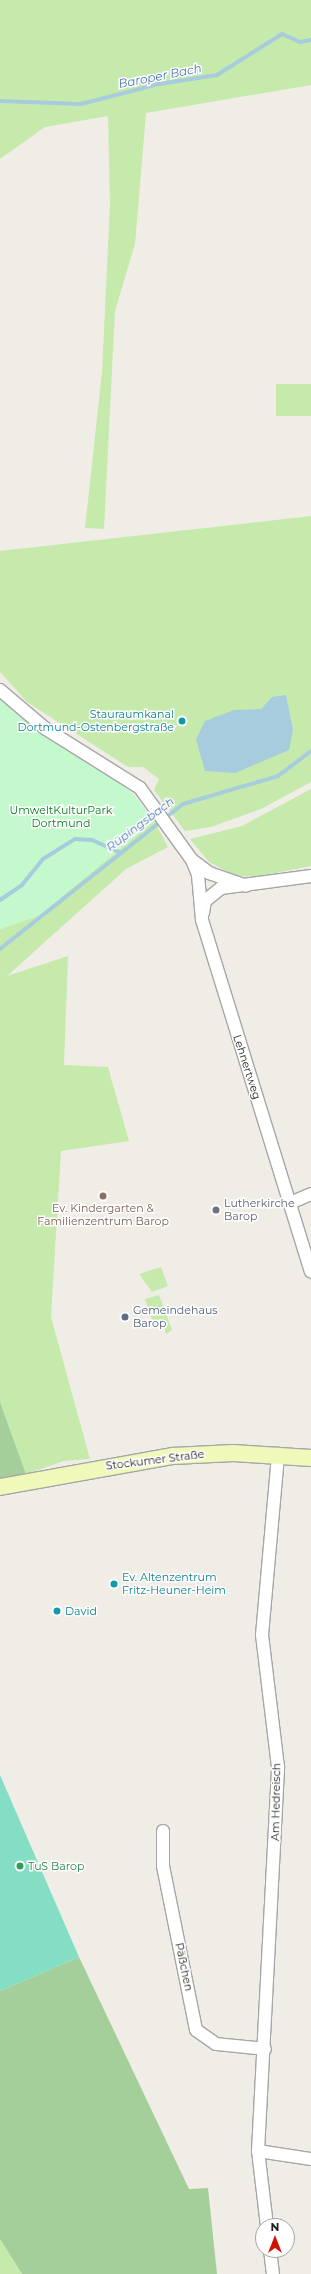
<!DOCTYPE html>
<meta charset="utf-8">
<style>
body{margin:0}
#map{position:relative;width:311px;height:2274px;overflow:hidden;background:#f0ede6;font-family:Montserrat,sans-serif}
div>[style]{position:absolute}
[style*='--x']{left:calc(var(--x)*1px);top:calc(var(--y)*1px);width:calc(var(--w)*1px);rotate:calc(var(--a)*1deg)}
.grass>*{inset:0;background:#c5eaac;transform-origin:0 0}
.forest>*{inset:0;background:#a5cf9a}
.park>*{inset:0;background:#c3f9cc}
.pitch>*{inset:0;background:#84dec3}
.water>*{inset:0;background:#a6ccdd}
.stream>*{height:4px;margin:-2px;padding:0 2px;transform-origin:2px;border-radius:2px;background:#a6ccdd}
.roads{filter:drop-shadow(1px 0 #a6a6a6) drop-shadow(-1px 0 #a6a6a6) drop-shadow(0 1px #a6a6a6) drop-shadow(0 -1px #a6a6a6)}
.minor>*{height:12px;margin:-6px;padding:0 6px;transform-origin:6px;border-radius:6px;background:#fff}
.secondary>*{height:16px;margin:-8px;padding:0 8px;transform-origin:8px;border-radius:8px;background:#f1f9ba}
.dots>*{width:11px;height:11px;translate:-50% -50%;box-sizing:border-box;border:2px solid #fff;border-radius:50%}
span{translate:-50% -50%;white-space:nowrap;text-align:center;line-height:1.15;-webkit-text-stroke:3px #fff;paint-order:stroke}
.culture-label{font-size:11px;color:#0d838f}
.right{translate:-100% -50%;text-align:right}
.left{translate:0 -50%;text-align:left}
.park-label{font-size:11px;color:#0c7e20}
.street-label{font-size:11px;color:#1f1f1f}
.worship-label{font-size:11px;color:#5b616d}
.education-label{font-size:11px;color:#785e54}
.service-label{font-size:11px;color:#4e5e75}
.leisure-label{font-size:11px;color:#27864d}
.water-label{font-size:12px;color:#4b75af;font-style:italic}
.north{position:absolute;left:255px;top:2218px;width:40px;height:40px;box-sizing:border-box;background:#fff;border:1px solid #a5a5a5;border-radius:50%;rotate:0deg;font-size:11px;font-weight:700;line-height:16px;text-align:center;color:#1f1f1f}
.north::after{content:'';display:block;margin:auto;width:14px;height:18px;background:#ce1301;clip-path:polygon(50% 0,100% 100%,50% 72%,0 100%)}
</style>
<div id="map">
<div class="grass">
<i style="clip-path:polygon(0 0,311px 0,311px 85px,146px 113px,135px 244px,115px 311px,104px 529px,85px 528px,102px 372px,110px 204px,108px 116px,45px 127px,0 159px)"></i>
<i style="left:311px;top:384px;width:32px;height:35px;rotate:90deg"></i>
<i style="clip-path:polygon(311px 516px,311px 782px,261px 809px,211px 827px,185px 831px,154px 790px,159px 779px,143px 767px,128px 767px,27px 702px,0 672px,0 551px)"></i>
<i style="clip-path:polygon(311px 789px,311px 866px,255px 877px,234px 875px,209px 862px,190px 839px,242px 826px)"></i>
<i style="clip-path:polygon(154px 821px,168px 847px,126px 869px,7px 976px,68px 956px,64px 1065px,108px 1067px,129px 1141px,61px 1151px,51px 1317px,90px 1459px,64px 1461px,26px 1474px,0 1402px,0 929px,38px 916px)"></i>
<i style="clip-path:polygon(161px 1267px,168px 1286px,152px 1292px,139px 1274px)"></i>
<i style="clip-path:polygon(159px 1295px,172px 1330px,166px 1334px,163px 1322px,154px 1325px,145px 1299px)"></i>
<i style="clip-path:polygon(0 2239px,22px 2274px,0 2274px)"></i>
</div>
<div class="forest">
<i style="clip-path:polygon(0 1402px,26px 1474px,0 1479px)"></i>
<i style="clip-path:polygon(79px 1957px,189px 2189px,208px 2188px,217px 2274px,22px 2274px,0 2239px,0 1991px)"></i>
</div>
<div class="park">
<i style="clip-path:polygon(0 693px,54px 739px,122px 784px,135px 796px,154px 821px,38px 916px,0 929px)"></i>
</div>
<div class="pitch">
<i style="clip-path:polygon(0 1775px,79px 1957px,0 1991px)"></i>
</div>
<div class="water">
<i style="clip-path:polygon(286px 695px,293px 730px,289px 750px,235px 773px,205px 771px,196px 739px,205px 721px,234px 710px,261px 709px,272px 697px)"></i>
</div>
<div class="stream">
<i style="--x:0;--y:101;--w:81;--a:2.1"></i>
<i style="--x:81;--y:104;--w:81;--a:-14.4"></i>
<i style="--x:159;--y:84;--w:59;--a:-8.8"></i>
<i style="--x:217;--y:75;--w:77;--a:-32.2"></i>
<i style="--x:282;--y:34;--w:20;--a:24"></i>
<i style="--x:300;--y:42;--w:11;--a:-10"></i>
<i style="--x:0;--y:900;--w:27;--a:-34"></i>
<i style="--x:22;--y:885;--w:33;--a:-51"></i>
<i style="--x:43;--y:859;--w:38;--a:-32"></i>
<i style="--x:75;--y:839;--w:17;--a:3"></i>
<i style="--x:92;--y:840;--w:30;--a:24"></i>
<i style="--x:0;--y:949;--w:233;--a:-38.4"></i>
<i style="--x:183;--y:804;--w:99;--a:-16.4"></i>
<i style="--x:278;--y:776;--w:41;--a:-37.1"></i>
</div>
<div class="roads">
<div class="minor">
<i style="--x:0;--y:690;--w:60;--a:40.3"></i>
<i style="--x:46;--y:729;--w:111;--a:32.1"></i>
<i style="--x:140;--y:788;--w:89;--a:54.2"></i>
<i style="--x:192;--y:860;--w:21;--a:37"></i>
<i style="--x:209;--y:873;--w:39;--a:19"></i>
<i style="--x:192;--y:860;--w:16;--a:68"></i>
<i style="--x:198;--y:875;--w:45;--a:84.9"></i>
<i style="--x:202;--y:920;--w:368;--a:72.8"></i>
<i style="--x:203;--y:913;--w:12;--a:-81"></i>
<i style="--x:205;--y:901;--w:21;--a:-39"></i>
<i style="--x:221;--y:888;--w:91;--a:-7.6"></i>
<i style="--x:290;--y:1203;--w:23;--a:-23"></i>
<i style="--x:163;--y:1831;--w:35;--a:90"></i>
<i style="--x:163;--y:1866;--w:167;--a:78.6"></i>
<i style="--x:196;--y:2030;--w:24;--a:35"></i>
<i style="--x:216;--y:2044;--w:49;--a:5.8"></i>
<i style="--x:258;--y:2151;--w:54;--a:8.6"></i>
<i style="--x:267;--y:2226;--w:76;--a:-96.8"></i>
<i style="--x:258;--y:2151;--w:385;--a:-87"></i>
<i style="--x:278;--y:1767;--w:133;--a:-96.9"></i>
<i style="--x:262;--y:1635;--w:182;--a:-84.9"></i>
<i style="--x:270;--y:2250;--w:24;--a:83"></i>
</div>
<div class="secondary">
<i style="--x:0;--y:1487;--w:176;--a:-10.2"></i>
<i style="--x:173;--y:1456;--w:60;--a:-2.9"></i>
<i style="--x:233;--y:1453;--w:78;--a:3.7"></i>
</div>
</div>
<div class="dots">
<i style="left:182px;top:721px;background:#0f9aa8"></i>
<i style="left:103px;top:1196px;background:#8d6e63"></i>
<i style="left:216px;top:1210px;background:#6b7280"></i>
<i style="left:125px;top:1317px;background:#5c6f8a"></i>
<i style="left:114px;top:1584px;background:#0f9aa8"></i>
<i style="left:57px;top:1611px;background:#0f9aa8"></i>
<i style="left:20px;top:1866px;background:#2e9e5b"></i>
</div>
<div class="culture-label">
<span class="right" style="left:174px;top:721px">Stauraumkanal<br>Dortmund-Ostenbergstraße</span>
<span class="left" style="left:122px;top:1584px">Ev. Altenzentrum<br>Fritz-Heuner-Heim</span>
<span class="left" style="left:65px;top:1611px">David</span>
</div>
<div class="park-label">
<span style="left:61px;top:817px">UmweltKulturPark<br>Dortmund</span>
</div>
<div class="street-label">
<span style="left:247px;top:1067px;rotate:72deg">Lehnertweg</span>
<span style="left:155px;top:1460px;rotate:-7deg">Stockumer Straße</span>
<span style="left:276px;top:1802px;rotate:-89deg">Am Hedreisch</span>
<span style="left:184px;top:1967px;rotate:78deg">Päßchen</span>
</div>
<div class="worship-label">
<span class="left" style="left:224px;top:1210px">Lutherkirche<br>Barop</span>
</div>
<div class="education-label">
<span style="left:103px;top:1215px">Ev. Kindergarten &amp;<br>Familienzentrum Barop</span>
</div>
<div class="service-label">
<span class="left" style="left:133px;top:1317px">Gemeindehaus<br>Barop</span>
</div>
<div class="leisure-label">
<span class="left" style="left:28px;top:1866px">TuS Barop</span>
</div>
<div class="water-label">
<span style="left:160px;top:76px;rotate:-11deg">Baroper Bach</span>
<span style="left:140px;top:824px;rotate:-37deg">Rüpingsbach</span>
</div>
<div class="north">N</div>
</div>
